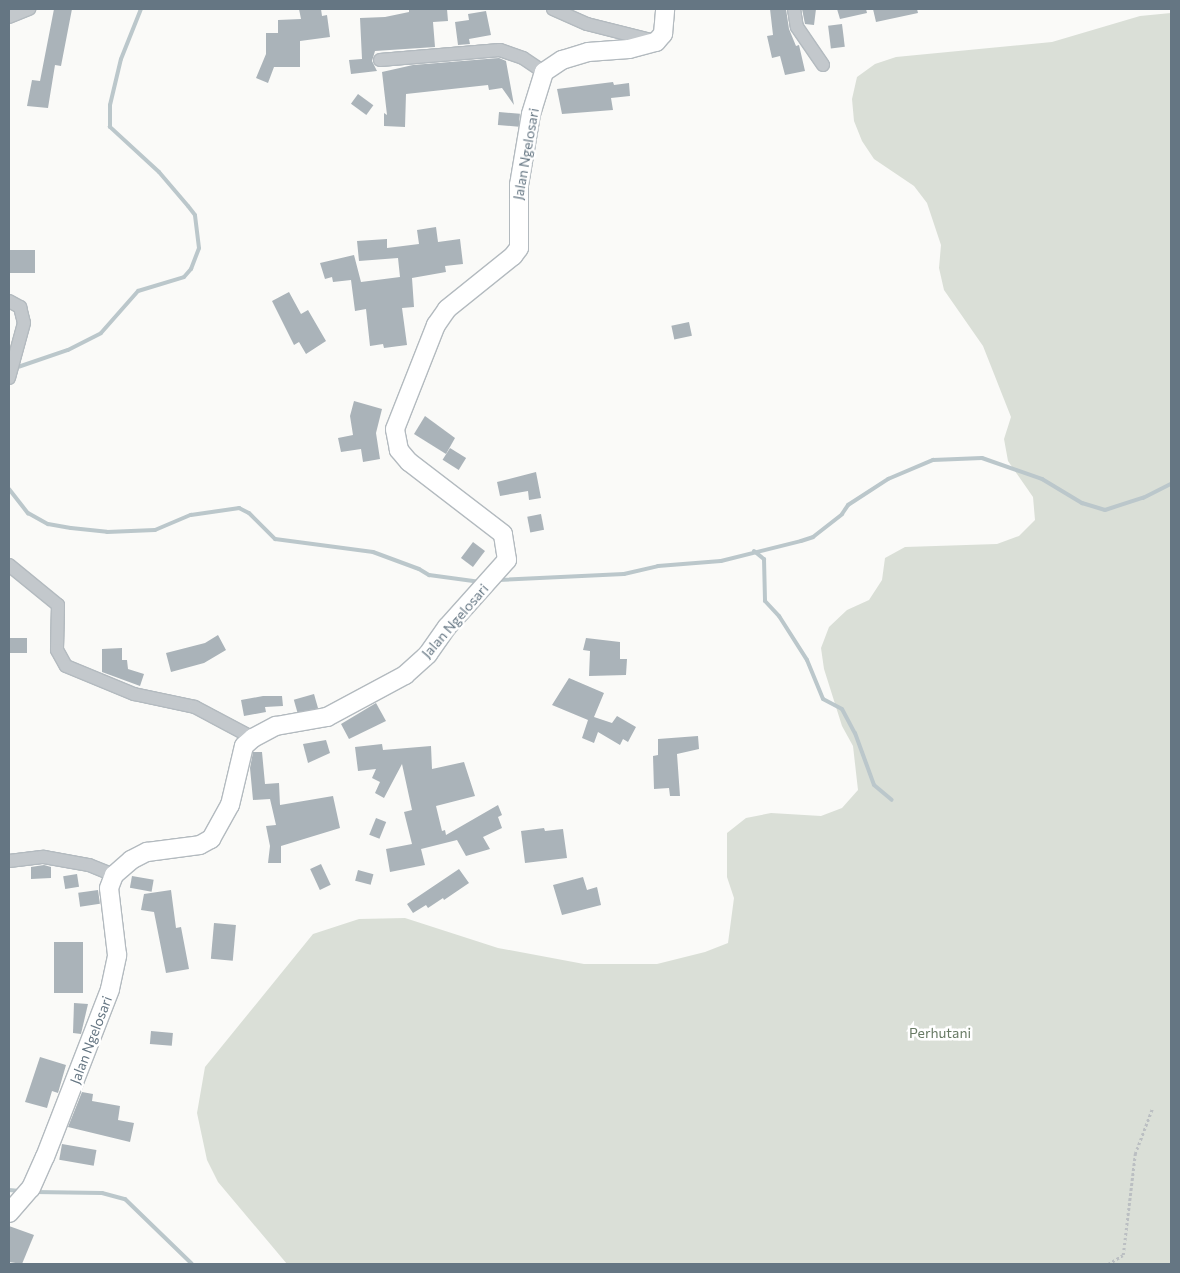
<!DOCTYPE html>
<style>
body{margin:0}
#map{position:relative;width:1180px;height:1273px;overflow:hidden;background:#fafaf8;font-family:Commissioner,sans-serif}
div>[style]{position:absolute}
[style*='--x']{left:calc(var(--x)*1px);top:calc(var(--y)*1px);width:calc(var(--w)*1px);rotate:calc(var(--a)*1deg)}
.green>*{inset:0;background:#dadfd7}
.stream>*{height:4px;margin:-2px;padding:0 2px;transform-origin:2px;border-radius:2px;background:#bbc7cb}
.building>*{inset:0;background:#aab3b9;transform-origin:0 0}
.path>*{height:2.5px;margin-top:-1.25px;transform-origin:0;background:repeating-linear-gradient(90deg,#bbbfc2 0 2.5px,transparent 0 5px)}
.roads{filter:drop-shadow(1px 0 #b3babf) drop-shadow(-1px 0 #b3babf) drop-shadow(0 1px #b3babf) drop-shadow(0 -1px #b3babf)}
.street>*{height:12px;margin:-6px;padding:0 6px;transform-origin:6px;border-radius:6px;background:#c3c8cc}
.secondary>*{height:18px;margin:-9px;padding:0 9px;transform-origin:9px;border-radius:9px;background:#fff}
span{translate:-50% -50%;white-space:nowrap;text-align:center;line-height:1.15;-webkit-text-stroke:5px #fff;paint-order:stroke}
.street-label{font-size:14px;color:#657683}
.park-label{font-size:14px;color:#687a64}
.frame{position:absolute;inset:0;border:10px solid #657683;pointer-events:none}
</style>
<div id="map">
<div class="green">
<i style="clip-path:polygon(1171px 13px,1171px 1264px,287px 1264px,218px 1182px,207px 1160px,197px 1113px,205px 1067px,313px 934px,359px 919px,405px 918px,498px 948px,584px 964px,657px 964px,705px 952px,728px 943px,734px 898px,727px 877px,727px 833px,746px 818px,771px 813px,821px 816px,842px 808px,858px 790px,853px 746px,842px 726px,824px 669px,821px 648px,829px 627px,847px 610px,869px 600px,882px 580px,885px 558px,905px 547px,997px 544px,1019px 536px,1035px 520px,1033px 497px,1008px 461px,1004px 439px,1011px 417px,983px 346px,944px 290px,939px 268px,941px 245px,927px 203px,914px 186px,874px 159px,862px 141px,854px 121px,852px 99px,857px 77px,875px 64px,896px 57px,1052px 42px,1140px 16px)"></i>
</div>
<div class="stream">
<i style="--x:15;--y:368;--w:56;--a:-18.8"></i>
<i style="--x:68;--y:350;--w:37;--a:-27"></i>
<i style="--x:101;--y:333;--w:56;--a:-48.6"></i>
<i style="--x:138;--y:291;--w:48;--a:-16.9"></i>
<i style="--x:184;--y:277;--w:11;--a:-49"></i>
<i style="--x:191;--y:269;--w:22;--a:-69"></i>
<i style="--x:199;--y:248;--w:33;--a:-97"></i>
<i style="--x:195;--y:215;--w:11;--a:-128"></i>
<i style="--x:188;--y:206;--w:45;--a:-130.5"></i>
<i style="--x:159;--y:172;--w:67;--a:-137.4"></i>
<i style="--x:110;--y:127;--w:22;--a:-90"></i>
<i style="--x:110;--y:105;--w:47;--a:-76.6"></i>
<i style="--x:121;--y:59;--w:54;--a:-68.2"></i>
<i style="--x:9;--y:489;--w:31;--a:52"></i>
<i style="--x:28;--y:513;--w:23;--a:29"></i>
<i style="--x:48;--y:524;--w:23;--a:10"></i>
<i style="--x:71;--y:528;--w:36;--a:6"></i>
<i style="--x:107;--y:532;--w:48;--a:-2.4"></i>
<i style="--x:155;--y:530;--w:39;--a:-23"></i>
<i style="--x:191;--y:515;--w:49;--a:-8.3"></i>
<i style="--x:239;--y:508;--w:11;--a:27"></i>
<i style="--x:249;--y:513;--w:37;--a:45"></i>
<i style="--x:275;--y:539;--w:99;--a:7.6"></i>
<i style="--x:373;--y:552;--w:49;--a:20.3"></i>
<i style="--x:419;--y:569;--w:12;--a:31"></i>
<i style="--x:429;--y:575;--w:52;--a:7.7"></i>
<i style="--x:754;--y:551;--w:13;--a:39"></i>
<i style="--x:764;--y:559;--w:42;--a:88.6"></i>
<i style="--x:765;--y:601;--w:21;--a:47"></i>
<i style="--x:779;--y:616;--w:52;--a:57.5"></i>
<i style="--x:807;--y:660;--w:42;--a:67.7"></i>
<i style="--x:823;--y:699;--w:21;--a:28"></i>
<i style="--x:842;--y:709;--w:27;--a:62"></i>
<i style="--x:855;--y:733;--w:55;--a:69.9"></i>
<i style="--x:874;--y:785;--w:23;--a:40"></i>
<i style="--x:498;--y:580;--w:126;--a:-2.7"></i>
<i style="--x:624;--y:574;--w:35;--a:-13"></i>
<i style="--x:658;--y:566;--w:63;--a:-4.5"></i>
<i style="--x:721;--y:561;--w:82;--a:-14"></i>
<i style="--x:801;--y:541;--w:13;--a:-18"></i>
<i style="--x:813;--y:537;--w:37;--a:-38"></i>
<i style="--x:842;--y:514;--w:11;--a:-56"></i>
<i style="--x:848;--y:505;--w:48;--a:-33"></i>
<i style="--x:888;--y:479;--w:49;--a:-22.9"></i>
<i style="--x:933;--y:460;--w:49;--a:-2.3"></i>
<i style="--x:982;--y:458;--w:64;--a:19.3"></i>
<i style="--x:1042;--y:479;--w:47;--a:31"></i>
<i style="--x:1082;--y:503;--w:24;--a:17"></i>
<i style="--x:1105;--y:510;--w:40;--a:-18"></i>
<i style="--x:1143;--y:498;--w:31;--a:-27"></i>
<i style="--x:9;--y:1190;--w:11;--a:5"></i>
<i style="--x:35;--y:1192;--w:67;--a:0.9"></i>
<i style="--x:102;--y:1193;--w:24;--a:15"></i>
<i style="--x:125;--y:1199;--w:93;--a:44.1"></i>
</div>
<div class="building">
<i style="clip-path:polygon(54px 9px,72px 9px,61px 66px,55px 65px,48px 108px,27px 106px,32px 80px,40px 81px)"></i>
<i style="clip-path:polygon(299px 9px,321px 9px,322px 16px,327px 15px,330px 37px,300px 41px,300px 67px,274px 67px,268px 83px,256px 78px,266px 54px,266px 33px,278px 33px,278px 20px,301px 19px)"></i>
<i style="clip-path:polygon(409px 9px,447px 9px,448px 21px,433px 22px,435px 47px,375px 51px,372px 61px,377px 71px,351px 74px,349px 60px,362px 59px,360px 18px,385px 17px,409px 12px)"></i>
<i style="clip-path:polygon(770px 9px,786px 9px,789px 29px,796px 46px,799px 45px,805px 71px,785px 75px,780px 56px,772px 58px,767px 36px,773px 35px)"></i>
<i style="clip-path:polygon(802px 9px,816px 9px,814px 25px,805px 24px)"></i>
<i style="clip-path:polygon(837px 9px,866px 9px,867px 13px,840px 19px)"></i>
<i style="clip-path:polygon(873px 9px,917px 9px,918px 13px,876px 22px)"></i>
<i style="clip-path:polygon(486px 11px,491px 35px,469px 39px,470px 44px,458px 45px,455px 22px,469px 20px,468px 14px)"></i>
<i style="left:842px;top:24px;width:23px;height:14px;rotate:83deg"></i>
<i style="clip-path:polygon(499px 58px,506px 61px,514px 105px,502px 88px,489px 90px,488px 85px,406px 94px,405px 127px,384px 126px,384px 113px,387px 115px,382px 72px,413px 65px)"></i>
<i style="clip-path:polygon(613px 82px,614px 85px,629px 83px,630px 96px,611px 98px,613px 110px,562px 114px,557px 89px)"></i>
<i style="left:358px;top:94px;width:19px;height:12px;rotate:36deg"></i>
<i style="left:499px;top:112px;width:21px;height:13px;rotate:5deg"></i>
<i style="clip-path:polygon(436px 227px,438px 242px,460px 239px,463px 264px,445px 266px,446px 272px,412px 278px,414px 307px,402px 308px,407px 345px,384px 348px,383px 344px,370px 346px,366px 309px,355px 311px,351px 280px,333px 282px,332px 277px,325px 279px,320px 263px,354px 255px,361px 282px,400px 277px,398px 258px,359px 261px,357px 241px,387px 239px,387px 248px,419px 244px,417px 230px)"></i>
<i style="left:9px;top:250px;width:26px;height:23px"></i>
<i style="clip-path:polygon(289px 292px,301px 314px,308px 310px,326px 341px,306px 354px,299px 342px,294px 345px,272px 301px)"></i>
<i style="left:689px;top:322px;width:14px;height:18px;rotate:78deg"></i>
<i style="clip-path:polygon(354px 401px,382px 409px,376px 433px,380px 459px,363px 462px,361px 449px,341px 452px,338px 438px,353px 435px,350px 416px)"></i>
<i style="clip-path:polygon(425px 416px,455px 438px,446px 454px,414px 434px)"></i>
<i style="left:450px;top:448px;width:19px;height:14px;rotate:32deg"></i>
<i style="clip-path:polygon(536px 472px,541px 498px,529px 500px,528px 491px,500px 496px,497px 482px)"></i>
<i style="left:541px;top:514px;width:16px;height:14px;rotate:79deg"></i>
<i style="left:473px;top:542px;width:15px;height:20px;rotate:37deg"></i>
<i style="clip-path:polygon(218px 635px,226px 650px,204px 663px,171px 672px,166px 653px,205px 643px)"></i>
<i style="left:27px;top:638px;width:15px;height:18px;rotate:90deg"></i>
<i style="clip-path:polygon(586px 638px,620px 642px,620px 659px,627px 659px,626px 675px,589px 676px,590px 651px,583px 650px)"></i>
<i style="clip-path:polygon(122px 648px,122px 660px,127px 660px,128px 669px,144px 674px,140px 686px,102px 672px,102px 649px)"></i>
<i style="clip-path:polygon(569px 678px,604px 693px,594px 717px,612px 723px,617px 716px,636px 727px,628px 742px,623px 739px,620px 745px,598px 732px,594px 743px,582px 738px,588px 720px,552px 705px)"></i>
<i style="left:314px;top:694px;width:15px;height:21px;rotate:74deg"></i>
<i style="clip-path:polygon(263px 696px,282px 696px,283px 706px,265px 707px,266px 712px,244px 716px,241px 700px)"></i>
<i style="clip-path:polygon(376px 703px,386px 721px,349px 739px,341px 724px)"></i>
<i style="clip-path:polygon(698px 736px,699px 749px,677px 754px,680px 796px,670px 796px,669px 788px,654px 789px,653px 756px,658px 755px,658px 739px)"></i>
<i style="clip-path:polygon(326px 740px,330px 753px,308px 763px,303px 744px)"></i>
<i style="clip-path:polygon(382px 744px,383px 750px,431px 746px,432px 769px,464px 762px,475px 796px,436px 806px,442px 831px,445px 830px,446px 835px,498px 805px,502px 815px,498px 817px,502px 828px,483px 837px,490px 849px,466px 856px,457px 840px,421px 849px,425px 865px,390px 872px,386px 849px,412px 844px,404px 812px,412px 810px,402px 764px,384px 798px,375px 793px,380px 782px,372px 778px,376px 769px,358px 771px,355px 747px)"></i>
<i style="clip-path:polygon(253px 752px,262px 752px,265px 784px,279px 783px,280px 805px,333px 796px,340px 828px,281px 846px,281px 863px,268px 863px,270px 846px,266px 826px,276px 825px,270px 799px,253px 800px,250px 768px)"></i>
<i style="left:376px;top:818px;width:11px;height:18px;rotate:22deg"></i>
<i style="clip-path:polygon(544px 828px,545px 831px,563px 829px,567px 858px,525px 863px,521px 831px)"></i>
<i style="left:321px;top:864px;width:23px;height:12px;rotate:65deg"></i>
<i style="clip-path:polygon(44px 865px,51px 867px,51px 878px,31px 879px,31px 867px)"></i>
<i style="clip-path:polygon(459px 869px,469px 883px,444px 900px,443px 898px,428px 908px,426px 905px,413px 913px,407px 904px)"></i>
<i style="left:358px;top:870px;width:16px;height:11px;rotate:15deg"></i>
<i style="left:77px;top:874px;width:13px;height:14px;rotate:81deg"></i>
<i style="left:132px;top:876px;width:22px;height:12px;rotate:10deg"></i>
<i style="clip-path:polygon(583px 877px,587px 890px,597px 887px,601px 905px,562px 915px,553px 885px)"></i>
<i style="left:98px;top:890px;width:14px;height:20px;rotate:82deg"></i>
<i style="clip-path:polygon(171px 890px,176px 928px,181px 927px,189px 969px,166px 973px,154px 912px,141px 910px,144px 894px)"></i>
<i style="left:214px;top:923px;width:22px;height:36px;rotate:5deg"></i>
<i style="left:54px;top:942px;width:29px;height:51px"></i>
<i style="clip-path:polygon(74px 1003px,88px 1004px,81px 1034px,73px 1033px)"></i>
<i style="left:151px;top:1031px;width:22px;height:13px;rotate:5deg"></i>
<i style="clip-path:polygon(40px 1057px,66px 1065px,58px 1093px,52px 1091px,47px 1108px,25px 1102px)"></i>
<i style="clip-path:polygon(82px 1092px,93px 1094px,92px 1101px,120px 1106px,118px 1120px,134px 1123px,130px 1142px,68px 1127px)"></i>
<i style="left:62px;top:1144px;width:35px;height:16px;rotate:10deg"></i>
<i style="clip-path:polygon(9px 1226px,34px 1235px,22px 1264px,9px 1262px)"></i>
</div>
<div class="path">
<i style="--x:1108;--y:1264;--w:17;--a:-31"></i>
<i style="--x:1123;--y:1255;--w:102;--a:-83.2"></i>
<i style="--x:1135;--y:1154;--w:48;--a:-69.3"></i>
</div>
<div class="roads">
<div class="street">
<i style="--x:553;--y:9;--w:37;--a:24"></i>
<i style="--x:587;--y:24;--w:69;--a:14.2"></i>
<i style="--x:794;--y:9;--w:18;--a:81"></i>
<i style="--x:797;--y:27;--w:46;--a:55.6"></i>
<i style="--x:9;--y:17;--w:22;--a:-22"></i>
<i style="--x:380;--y:60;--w:120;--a:-4.8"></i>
<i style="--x:500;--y:50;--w:24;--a:19"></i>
<i style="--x:523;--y:58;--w:25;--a:34"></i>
<i style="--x:9;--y:301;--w:13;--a:29"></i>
<i style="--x:20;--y:307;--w:16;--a:76"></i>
<i style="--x:24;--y:323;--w:57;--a:105.3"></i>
<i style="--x:9;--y:565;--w:63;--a:39.2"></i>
<i style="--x:58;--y:605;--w:45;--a:91.3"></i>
<i style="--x:57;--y:650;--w:18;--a:61"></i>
<i style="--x:66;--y:666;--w:74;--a:22.4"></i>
<i style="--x:134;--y:694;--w:62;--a:12"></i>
<i style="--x:195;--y:707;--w:66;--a:28.1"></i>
<i style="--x:9;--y:861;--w:35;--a:-7"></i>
<i style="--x:44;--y:857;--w:46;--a:10.1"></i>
<i style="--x:89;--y:865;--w:27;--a:22"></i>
</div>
<div class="secondary">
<i style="--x:9;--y:1213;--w:33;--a:-49"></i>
<i style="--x:31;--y:1188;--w:34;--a:-66"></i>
<i style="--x:45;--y:1157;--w:180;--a:-68.8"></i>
<i style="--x:110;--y:989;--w:35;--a:-78"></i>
<i style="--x:117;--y:955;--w:67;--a:-96.8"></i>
<i style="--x:109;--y:888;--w:14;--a:-69"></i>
<i style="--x:114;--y:875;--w:23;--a:-41"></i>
<i style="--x:131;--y:860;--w:18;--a:-27"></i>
<i style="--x:147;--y:852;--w:53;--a:-7.5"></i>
<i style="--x:200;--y:845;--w:13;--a:-29"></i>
<i style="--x:211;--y:839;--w:39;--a:-61"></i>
<i style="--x:230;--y:805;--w:61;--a:-76.7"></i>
<i style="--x:244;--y:746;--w:12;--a:-42"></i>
<i style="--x:253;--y:738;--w:26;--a:-28"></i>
<i style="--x:276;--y:726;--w:52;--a:-10"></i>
<i style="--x:327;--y:717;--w:89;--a:-28.3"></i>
<i style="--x:405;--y:675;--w:31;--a:-42"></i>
<i style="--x:428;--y:654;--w:33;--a:-55"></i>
<i style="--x:447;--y:627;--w:90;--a:-48.2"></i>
<i style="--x:507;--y:560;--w:26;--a:-99"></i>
<i style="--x:503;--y:534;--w:118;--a:-142.5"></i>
<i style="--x:409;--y:462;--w:16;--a:-130"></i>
<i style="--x:399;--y:450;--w:21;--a:-101"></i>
<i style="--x:395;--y:429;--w:112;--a:-68.5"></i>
<i style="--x:436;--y:325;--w:19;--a:-55"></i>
<i style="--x:447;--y:309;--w:85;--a:-38.8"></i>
<i style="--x:513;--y:256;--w:10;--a:-53"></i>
<i style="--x:519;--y:248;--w:63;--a:-90"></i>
<i style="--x:519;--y:185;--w:72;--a:-80.4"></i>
<i style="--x:531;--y:114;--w:44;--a:-72.8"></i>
<i style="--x:544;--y:72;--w:22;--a:-34"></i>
<i style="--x:562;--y:60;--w:27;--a:-17"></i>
<i style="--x:588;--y:52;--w:41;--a:-4.2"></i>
<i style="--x:629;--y:49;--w:28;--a:-15"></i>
<i style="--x:656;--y:42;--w:11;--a:-49"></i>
<i style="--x:663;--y:34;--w:25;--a:-85"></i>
</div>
</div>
<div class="street-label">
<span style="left:526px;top:154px;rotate:-80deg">Jalan Ngelosari</span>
<span style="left:455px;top:621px;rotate:-49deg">Jalan Ngelosari</span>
<span style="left:91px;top:1040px;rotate:-69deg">Jalan Ngelosari</span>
</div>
<div class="park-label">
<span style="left:940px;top:1033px">Perhutani</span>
</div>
<div class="frame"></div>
</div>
